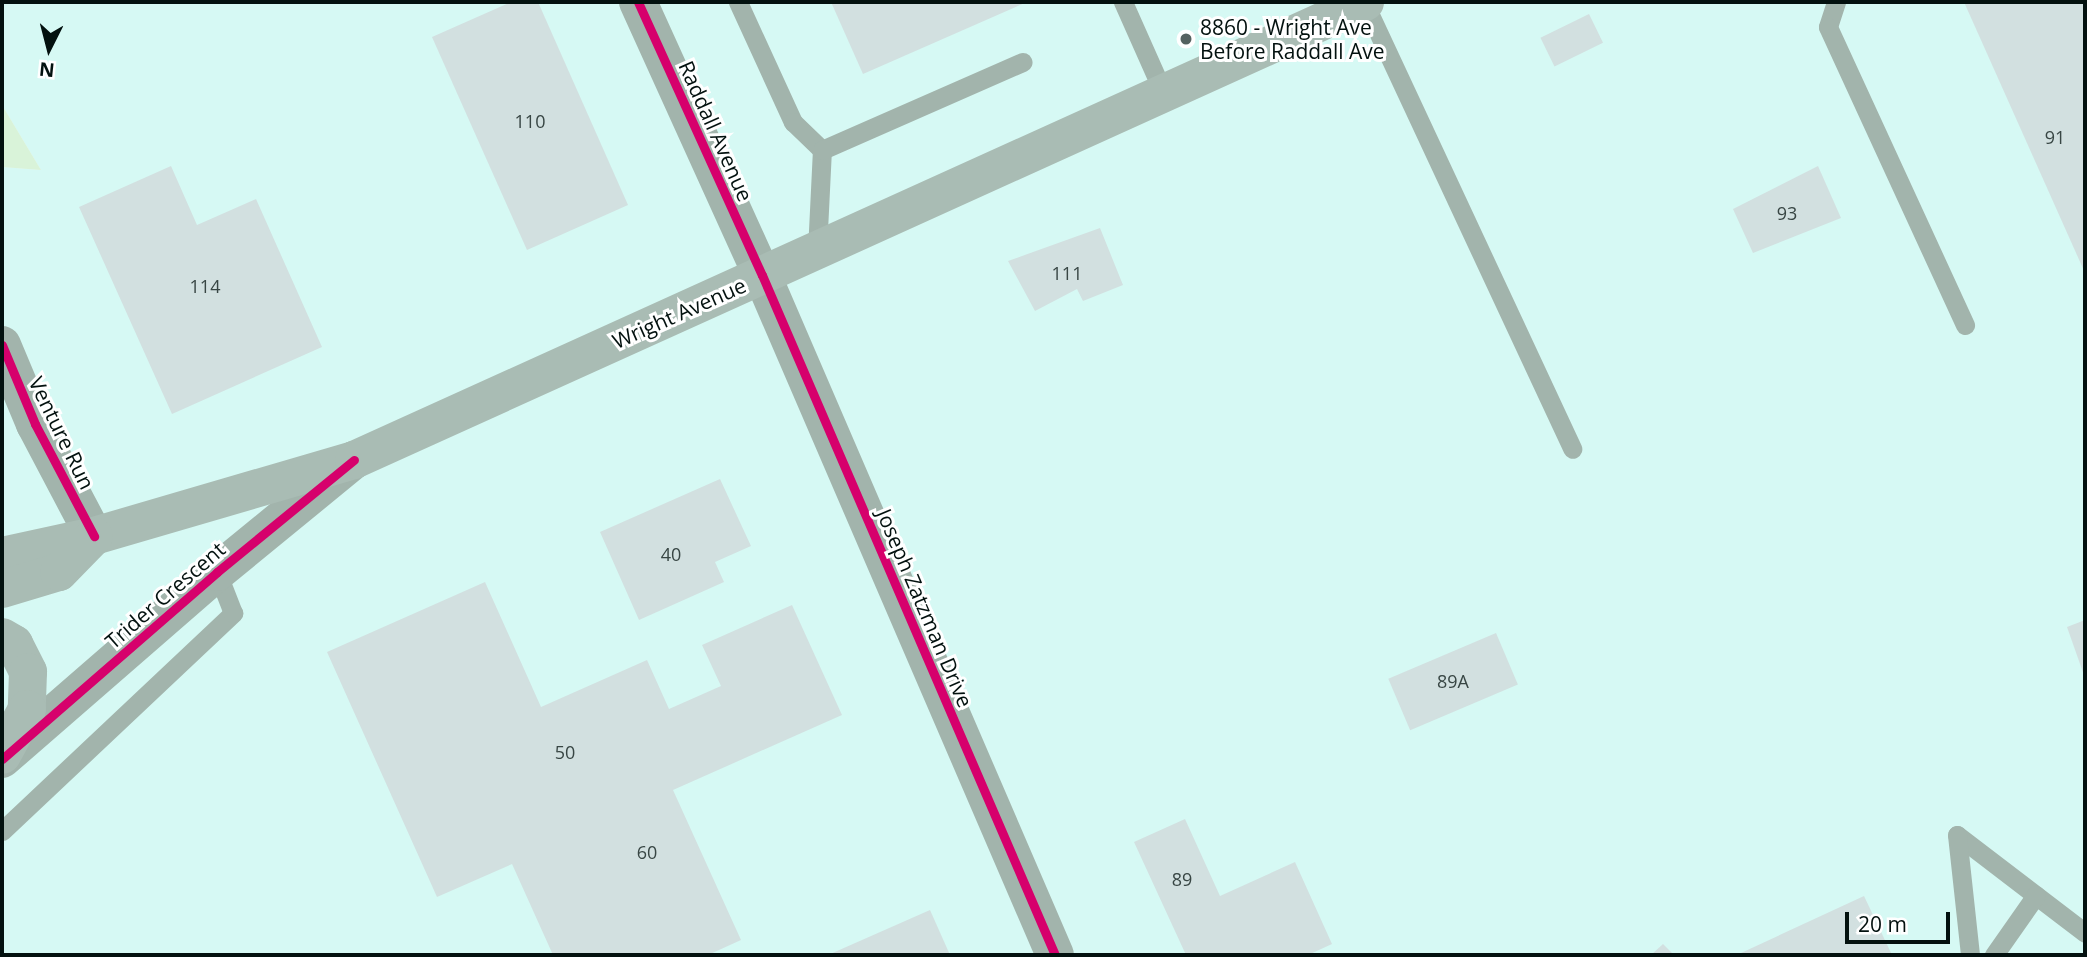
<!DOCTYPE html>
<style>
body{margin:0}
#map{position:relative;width:2087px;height:957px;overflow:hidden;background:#eaf7f5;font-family:"Open Sans",sans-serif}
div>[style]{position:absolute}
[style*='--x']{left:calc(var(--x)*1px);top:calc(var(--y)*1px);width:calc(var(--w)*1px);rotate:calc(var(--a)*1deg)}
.built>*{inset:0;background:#d6f9f4}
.green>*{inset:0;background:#d9f3d9}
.building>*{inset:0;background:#d2e0e0;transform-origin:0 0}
.service>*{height:19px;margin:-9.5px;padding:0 9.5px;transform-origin:9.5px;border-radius:9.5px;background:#a2b4ac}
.minor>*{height:38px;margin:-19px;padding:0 19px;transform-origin:19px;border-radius:19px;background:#a2b4ac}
.tertiary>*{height:38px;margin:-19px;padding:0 19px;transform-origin:19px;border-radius:19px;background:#a2b4ac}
.secondary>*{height:38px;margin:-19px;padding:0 19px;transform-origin:19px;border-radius:19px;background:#a9bcb4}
.cycleway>*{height:9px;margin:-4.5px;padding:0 4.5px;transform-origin:4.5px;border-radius:4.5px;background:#d6006c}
.dots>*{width:19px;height:19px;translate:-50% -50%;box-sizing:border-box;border:4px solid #fff;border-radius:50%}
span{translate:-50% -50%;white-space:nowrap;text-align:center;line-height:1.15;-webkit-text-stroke:6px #fff;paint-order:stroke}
.number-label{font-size:18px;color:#384644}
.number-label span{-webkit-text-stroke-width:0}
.poi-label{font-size:21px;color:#03110f}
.left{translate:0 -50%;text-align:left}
.street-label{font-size:21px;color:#03110f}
.frame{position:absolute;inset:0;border:4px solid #03110f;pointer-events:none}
.north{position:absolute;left:14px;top:14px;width:70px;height:70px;-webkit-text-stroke:5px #fff;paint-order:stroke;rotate:186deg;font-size:19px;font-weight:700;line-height:28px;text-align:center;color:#03110f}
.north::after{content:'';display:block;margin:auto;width:24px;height:32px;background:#03110f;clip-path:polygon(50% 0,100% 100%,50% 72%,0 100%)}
.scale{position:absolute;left:1845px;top:912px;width:105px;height:32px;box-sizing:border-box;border:4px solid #03110f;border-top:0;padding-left:9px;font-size:21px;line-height:24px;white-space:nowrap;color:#03110f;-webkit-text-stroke:5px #fff;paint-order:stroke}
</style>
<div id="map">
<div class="built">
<i style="clip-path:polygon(2px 2px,2085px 2px,2085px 955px,2px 955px,2px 167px,41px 170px,2px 105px)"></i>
</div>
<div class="green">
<i style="clip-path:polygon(2px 105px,41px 170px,2px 167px)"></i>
</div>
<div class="building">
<i style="clip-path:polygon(511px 2px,538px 2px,628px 205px,527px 250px,432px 37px)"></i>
<i style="clip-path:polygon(831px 2px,1027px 2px,863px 74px)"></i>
<i style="clip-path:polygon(1964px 2px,2085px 2px,2085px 273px)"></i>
<i style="left:1589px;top:14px;width:32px;height:54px;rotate:64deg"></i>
<i style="clip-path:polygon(171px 166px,197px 225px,256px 199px,322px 347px,172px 414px,79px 207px)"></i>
<i style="clip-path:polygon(1818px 166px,1841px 218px,1753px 253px,1733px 209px)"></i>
<i style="clip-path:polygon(1100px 228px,1123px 285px,1083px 301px,1077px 289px,1035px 311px,1008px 261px)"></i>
<i style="clip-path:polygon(720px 479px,751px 546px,715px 562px,724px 582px,639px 620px,600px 532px)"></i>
<i style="clip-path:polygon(485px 582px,541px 707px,647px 660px,669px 709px,721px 686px,702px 645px,792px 605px,842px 715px,673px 790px,741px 940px,708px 955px,553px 955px,512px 864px,437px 897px,327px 652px)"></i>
<i style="clip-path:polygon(2085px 620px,2085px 678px,2067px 627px)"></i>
<i style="left:1496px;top:633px;width:56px;height:117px;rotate:67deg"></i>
<i style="clip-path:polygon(1185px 819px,1220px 896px,1295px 862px,1332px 944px,1308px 955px,1186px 955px,1134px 842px)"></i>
<i style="clip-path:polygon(1864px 896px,1892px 955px,1743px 955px,1741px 953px)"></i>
<i style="clip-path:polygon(930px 910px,950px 955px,828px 955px)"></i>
<i style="clip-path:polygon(1663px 944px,1674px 955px,1651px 955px)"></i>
</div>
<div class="service">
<i style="--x:738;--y:2;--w:132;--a:65.4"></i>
<i style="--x:793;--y:122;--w:40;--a:44"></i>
<i style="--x:1123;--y:2;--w:98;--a:66"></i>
<i style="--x:1364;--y:2;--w:493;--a:65"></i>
<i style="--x:1836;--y:2;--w:26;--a:108"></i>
<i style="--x:1828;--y:27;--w:328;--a:65.3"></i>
<i style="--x:817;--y:251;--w:101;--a:-87.2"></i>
<i style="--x:822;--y:150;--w:219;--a:-23.7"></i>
<i style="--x:2;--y:831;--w:318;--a:-43.3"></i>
<i style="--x:233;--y:613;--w:44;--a:-111.3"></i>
<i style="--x:1957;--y:835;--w:161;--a:37.4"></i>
<i style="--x:1957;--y:835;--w:121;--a:83.8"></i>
<i style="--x:1994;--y:955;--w:73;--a:-55"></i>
</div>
<div class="minor">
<i style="--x:2;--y:345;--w:86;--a:67.3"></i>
<i style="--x:35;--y:424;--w:127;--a:62.2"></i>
<i style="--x:2;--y:759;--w:285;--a:-41"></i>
<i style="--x:217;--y:572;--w:177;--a:-39.3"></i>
</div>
<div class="tertiary">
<i style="--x:638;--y:2;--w:300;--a:65.6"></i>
<i style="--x:762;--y:275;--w:740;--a:66.69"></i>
</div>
<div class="secondary">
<i style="--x:2;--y:556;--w:94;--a:-12.3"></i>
<i style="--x:94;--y:536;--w:271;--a:-16.3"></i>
<i style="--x:354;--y:460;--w:1110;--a:-24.37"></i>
<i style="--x:2;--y:589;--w:59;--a:-16.6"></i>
<i style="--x:59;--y:572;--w:50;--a:-45.8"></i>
<i style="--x:2;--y:637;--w:14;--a:30"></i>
<i style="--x:14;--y:644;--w:31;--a:63"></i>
<i style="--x:28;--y:672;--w:37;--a:92"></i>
<i style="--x:27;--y:709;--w:52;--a:118.5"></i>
</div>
<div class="cycleway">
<i style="--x:638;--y:2;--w:300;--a:65.6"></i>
<i style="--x:762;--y:275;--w:740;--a:66.69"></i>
<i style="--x:2;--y:345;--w:86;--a:67.3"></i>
<i style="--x:35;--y:424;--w:127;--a:62.2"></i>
<i style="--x:2;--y:759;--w:285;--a:-41"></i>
<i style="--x:217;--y:572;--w:177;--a:-39.3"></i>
</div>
<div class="dots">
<i style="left:1186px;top:39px;background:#546260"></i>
</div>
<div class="number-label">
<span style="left:530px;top:121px">110</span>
<span style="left:2055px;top:137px">91</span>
<span style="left:1787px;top:213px">93</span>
<span style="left:1067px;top:273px">111</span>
<span style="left:205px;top:286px">114</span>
<span style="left:671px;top:554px">40</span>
<span style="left:1453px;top:681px">89A</span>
<span style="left:565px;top:752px">50</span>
<span style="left:647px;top:852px">60</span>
<span style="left:1182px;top:879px">89</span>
</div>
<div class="poi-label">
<span class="left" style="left:1200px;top:39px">8860 - Wright Ave<br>Before Raddall Ave</span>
</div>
<div class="street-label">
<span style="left:716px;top:131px;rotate:66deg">Raddall Avenue</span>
<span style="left:679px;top:313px;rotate:-24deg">Wright Avenue</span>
<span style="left:62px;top:433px;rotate:64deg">Venture Run</span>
<span style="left:165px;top:595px;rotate:-41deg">Trider Crescent</span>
<span style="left:925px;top:608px;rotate:67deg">Joseph Zatzman Drive</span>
</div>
<div class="frame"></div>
<div class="north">N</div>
<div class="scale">20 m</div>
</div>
